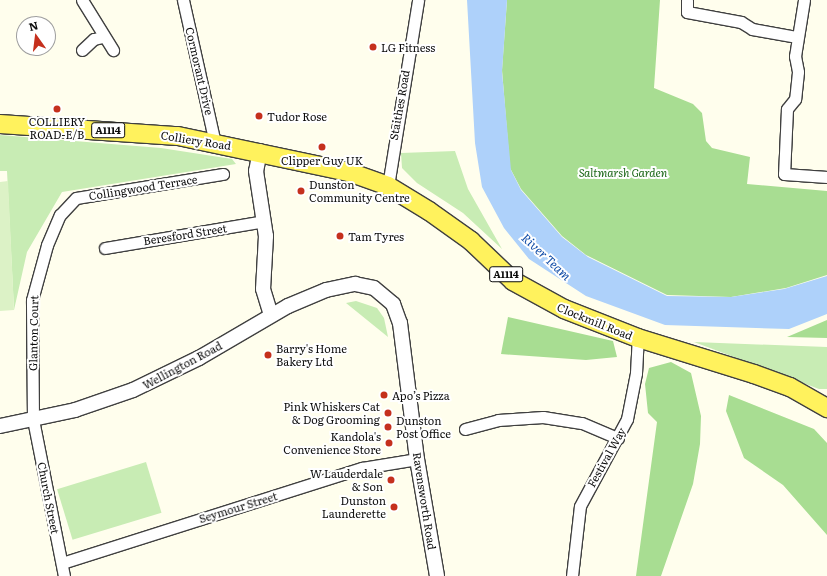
<!DOCTYPE html>
<meta charset="utf-8">
<style>
body{margin:0}
#map{position:relative;width:827px;height:576px;overflow:hidden;background:#fffeed;font-family:Literata,serif}
div>[style]{position:absolute}
[style*='--x']{left:calc(var(--x)*1px);top:calc(var(--y)*1px);width:calc(var(--w)*1px);rotate:calc(var(--a)*1deg)}
.green>*{inset:0;background:#c8ecb4;transform-origin:0 0}
.forest>*{inset:0;background:#a8dd92}
.pitch>*{inset:0;background:#dcf2c6}
.water>*{inset:0;background:#aed1fa}
.roads{filter:drop-shadow(1px 0 #404040) drop-shadow(-1px 0 #404040) drop-shadow(0 1px #404040) drop-shadow(0 -1px #404040)}
.minor>*{height:11px;margin:-5.5px;padding:0 5.5px;transform-origin:5.5px;border-radius:5.5px;background:#fff}
.tertiary>*{height:14px;margin:-7px;padding:0 7px;transform-origin:7px;border-radius:7px;background:#fff}
.primary>*{height:18px;margin:-9px;padding:0 9px;transform-origin:9px;border-radius:9px;background:#fff25d}
.dots>*{width:11px;height:11px;translate:-50% -50%;box-sizing:border-box;border:2px solid #fff;border-radius:50%}
span{translate:-50% -50%;white-space:nowrap;text-align:center;line-height:1.15;-webkit-text-stroke:4px #fff;paint-order:stroke}
.shield-label span{padding:1px 3px;background:#fff;border:1px solid;border-radius:3px;-webkit-text-stroke-width:0}
.shield-label{font-size:10px;color:#0d0d0d;font-weight:700}
.poi-label{font-size:11px;color:#0d0d0d}
.left{translate:0 -50%;text-align:left}
.right{translate:-100% -50%;text-align:right}
.street-label{font-size:11px;color:#0d0d0d}
.park-label{font-size:11px;color:#1d6819;font-style:italic}
.water-label{font-size:12px;color:#0f4ba6;font-style:italic}
.north{position:absolute;left:16px;top:16px;width:40px;height:40px;box-sizing:border-box;background:#fff;border:1px solid #9e9e9e;border-radius:50%;rotate:346deg;font-size:11px;font-weight:700;line-height:16px;text-align:center;color:#0d0d0d}
.north::after{content:'';display:block;margin:auto;width:14px;height:18px;background:#c5301d;clip-path:polygon(50% 0,100% 100%,50% 72%,0 100%)}
</style>
<div id="map">
<div class="green">
<i style="clip-path:polygon(0 135px,161px 148px,232px 159px,236px 164px,62px 192px,27px 252px,14px 310px,7px 171px,0 171px)"></i>
<i style="clip-path:polygon(455px 151px,468px 189px,502px 249px,463px 213px,417px 183px,402px 168px,401px 153px)"></i>
<i style="clip-path:polygon(356px 301px,377px 308px,384px 318px,388px 337px,346px 303px)"></i>
<i style="clip-path:polygon(694px 342px,827px 347px,827px 389px,819px 389px)"></i>
<i style="left:146px;top:462px;width:53px;height:93px;rotate:73deg"></i>
</div>
<div class="forest">
<i style="clip-path:polygon(507px 0,660px 0,654px 88px,693px 104px,702px 113px,706px 141px,712px 148px,750px 157px,747px 184px,827px 191px,827px 275px,786px 288px,731px 297px,667px 295px,586px 255px,562px 236px,521px 189px,510px 168px,502px 70px)"></i>
<i style="clip-path:polygon(508px 317px,613px 341px,617px 357px,586px 360px,501px 354px)"></i>
<i style="clip-path:polygon(827px 320px,827px 338px,787px 337px)"></i>
<i style="clip-path:polygon(671px 362px,691px 373px,701px 416px,700px 444px,693px 484px,661px 576px,636px 576px,657px 422px,648px 413px,645px 384px,649px 368px)"></i>
<i style="clip-path:polygon(729px 395px,814px 429px,827px 443px,827px 535px,783px 485px,744px 458px,726px 411px)"></i>
</div>
<div class="pitch">
<i style="clip-path:polygon(8px 181px,14px 310px,0 311px,0 182px)"></i>
</div>
<div class="water">
<i style="clip-path:polygon(467px 0,507px 0,502px 72px,511px 170px,521px 190px,562px 237px,588px 257px,667px 296px,731px 297px,784px 289px,827px 276px,827px 314px,789px 329px,665px 325px,586px 296px,529px 259px,504px 228px,482px 187px,475px 143px)"></i>
</div>
<div class="roads">
<div class="minor">
<i style="--x:82;--y:0;--w:59;--a:58.2"></i>
<i style="--x:183;--y:0;--w:147;--a:77.4"></i>
<i style="--x:687;--y:0;--w:12;--a:90"></i>
<i style="--x:687;--y:12;--w:55;--a:10.5"></i>
<i style="--x:741;--y:22;--w:13;--a:32"></i>
<i style="--x:752;--y:29;--w:46;--a:10.1"></i>
<i style="--x:804;--y:0;--w:57;--a:99.1"></i>
<i style="--x:795;--y:56;--w:16;--a:79"></i>
<i style="--x:798;--y:72;--w:27;--a:96"></i>
<i style="--x:795;--y:99;--w:13;--a:129"></i>
<i style="--x:787;--y:109;--w:65;--a:92.6"></i>
<i style="--x:784;--y:174;--w:43;--a:4"></i>
<i style="--x:82;--y:50;--w:16;--a:-43"></i>
<i style="--x:94;--y:39;--w:9;--a:-13"></i>
<i style="--x:388;--y:186;--w:188;--a:-80.8"></i>
<i style="--x:105;--y:248;--w:161;--a:-9.6"></i>
<i style="--x:465;--y:429;--w:34;--a:-15"></i>
<i style="--x:498;--y:420;--w:45;--a:-3.8"></i>
<i style="--x:543;--y:417;--w:39;--a:9"></i>
<i style="--x:582;--y:423;--w:39;--a:23"></i>
<i style="--x:62;--y:563;--w:315;--a:-17.6"></i>
<i style="--x:362;--y:468;--w:56;--a:-9.3"></i>
<i style="--x:64;--y:576;--w:159;--a:-101.2"></i>
<i style="--x:33;--y:420;--w:120;--a:-90.5"></i>
<i style="--x:32;--y:300;--w:57;--a:-74.7"></i>
<i style="--x:47;--y:245;--w:33;--a:-67"></i>
<i style="--x:60;--y:215;--w:23;--a:-47"></i>
<i style="--x:76;--y:198;--w:149;--a:-9.3"></i>
<i style="--x:572;--y:576;--w:70;--a:-83.5"></i>
<i style="--x:580;--y:506;--w:99;--a:-61.6"></i>
<i style="--x:627;--y:419;--w:47;--a:-78.9"></i>
<i style="--x:636;--y:373;--w:35;--a:-87"></i>
</div>
<div class="tertiary">
<i style="--x:260;--y:151;--w:20;--a:101"></i>
<i style="--x:256;--y:171;--w:66;--a:81.3"></i>
<i style="--x:266;--y:236;--w:53;--a:93.2"></i>
<i style="--x:263;--y:289;--w:27;--a:73"></i>
<i style="--x:0;--y:426;--w:77;--a:-12"></i>
<i style="--x:75;--y:410;--w:61;--a:-19"></i>
<i style="--x:133;--y:390;--w:73;--a:-25.9"></i>
<i style="--x:199;--y:358;--w:103;--a:-30.3"></i>
<i style="--x:288;--y:306;--w:41;--a:-22.8"></i>
<i style="--x:326;--y:290;--w:30;--a:-12"></i>
<i style="--x:355;--y:284;--w:19;--a:12"></i>
<i style="--x:374;--y:288;--w:25;--a:40"></i>
<i style="--x:393;--y:304;--w:20;--a:70"></i>
<i style="--x:400;--y:323;--w:137;--a:82.9"></i>
<i style="--x:417;--y:459;--w:119;--a:80.3"></i>
</div>
<div class="primary">
<i style="--x:0;--y:124;--w:178;--a:3.9"></i>
<i style="--x:178;--y:136;--w:175;--a:11.9"></i>
<i style="--x:349;--y:172;--w:41;--a:19.7"></i>
<i style="--x:388;--y:186;--w:48;--a:31.4"></i>
<i style="--x:429;--y:211;--w:52;--a:35.5"></i>
<i style="--x:471;--y:241;--w:58;--a:43.6"></i>
<i style="--x:513;--y:281;--w:58;--a:28.8"></i>
<i style="--x:564;--y:309;--w:79;--a:21.4"></i>
<i style="--x:638;--y:338;--w:121;--a:17.2"></i>
<i style="--x:754;--y:374;--w:38;--a:20"></i>
<i style="--x:790;--y:387;--w:43;--a:29.6"></i>
</div>
</div>
<div class="dots">
<i style="left:373px;top:47px;background:#c5301d"></i>
<i style="left:57px;top:109px;background:#c5301d"></i>
<i style="left:259px;top:116px;background:#c5301d"></i>
<i style="left:322px;top:147px;background:#c5301d"></i>
<i style="left:301px;top:191px;background:#c5301d"></i>
<i style="left:340px;top:236px;background:#c5301d"></i>
<i style="left:268px;top:355px;background:#c5301d"></i>
<i style="left:384px;top:395px;background:#c5301d"></i>
<i style="left:388px;top:413px;background:#c5301d"></i>
<i style="left:388px;top:427px;background:#c5301d"></i>
<i style="left:389px;top:443px;background:#c5301d"></i>
<i style="left:391px;top:480px;background:#c5301d"></i>
<i style="left:394px;top:507px;background:#c5301d"></i>
</div>
<div class="shield-label">
<span style="left:108px;top:130px">A1114</span>
<span style="left:506px;top:274px">A1114</span>
</div>
<div class="poi-label">
<span class="left" style="left:381px;top:47px">LG Fitness</span>
<span class="left" style="left:267px;top:116px">Tudor Rose</span>
<span style="left:57px;top:128px">COLLIERY<br>ROAD-E/B</span>
<span style="left:322px;top:160px">Clipper Guy UK</span>
<span class="left" style="left:309px;top:191px">Dunston<br>Community Centre</span>
<span class="left" style="left:348px;top:236px">Tam Tyres</span>
<span class="left" style="left:276px;top:355px">Barry's Home<br>Bakery Ltd</span>
<span class="left" style="left:392px;top:395px">Apo’s Pizza</span>
<span class="right" style="left:380px;top:413px">Pink Whiskers Cat<br>&amp; Dog Grooming</span>
<span class="left" style="left:396px;top:427px">Dunston<br>Post Office</span>
<span class="right" style="left:381px;top:443px">Kandola's<br>Convenience Store</span>
<span class="right" style="left:383px;top:480px">W Lauderdale<br>&amp; Son</span>
<span class="right" style="left:386px;top:507px">Dunston<br>Launderette</span>
</div>
<div class="street-label">
<span style="left:200px;top:71px;rotate:77deg">Cormorant Drive</span>
<span style="left:399px;top:105px;rotate:-80deg">Staithes Road</span>
<span style="left:196px;top:140px;rotate:9deg">Colliery Road</span>
<span style="left:143px;top:187px;rotate:-9deg">Collingwood Terrace</span>
<span style="left:185px;top:234px;rotate:-9deg">Beresford Street</span>
<span style="left:595px;top:321px;rotate:22deg">Clockmill Road</span>
<span style="left:33px;top:333px;rotate:-89deg">Glanton Court</span>
<span style="left:182px;top:365px;rotate:-28deg">Wellington Road</span>
<span style="left:606px;top:457px;rotate:-61deg">Festival Way</span>
<span style="left:49px;top:498px;rotate:79deg">Church Street</span>
<span style="left:425px;top:501px;rotate:81deg">Ravensworth Road</span>
<span style="left:238px;top:507px;rotate:-17deg">Seymour Street</span>
</div>
<div class="park-label">
<span style="left:623px;top:172px">Saltmarsh Garden</span>
</div>
<div class="water-label">
<span style="left:546px;top:257px;rotate:43deg">River Team</span>
</div>
<div class="north">N</div>
</div>
